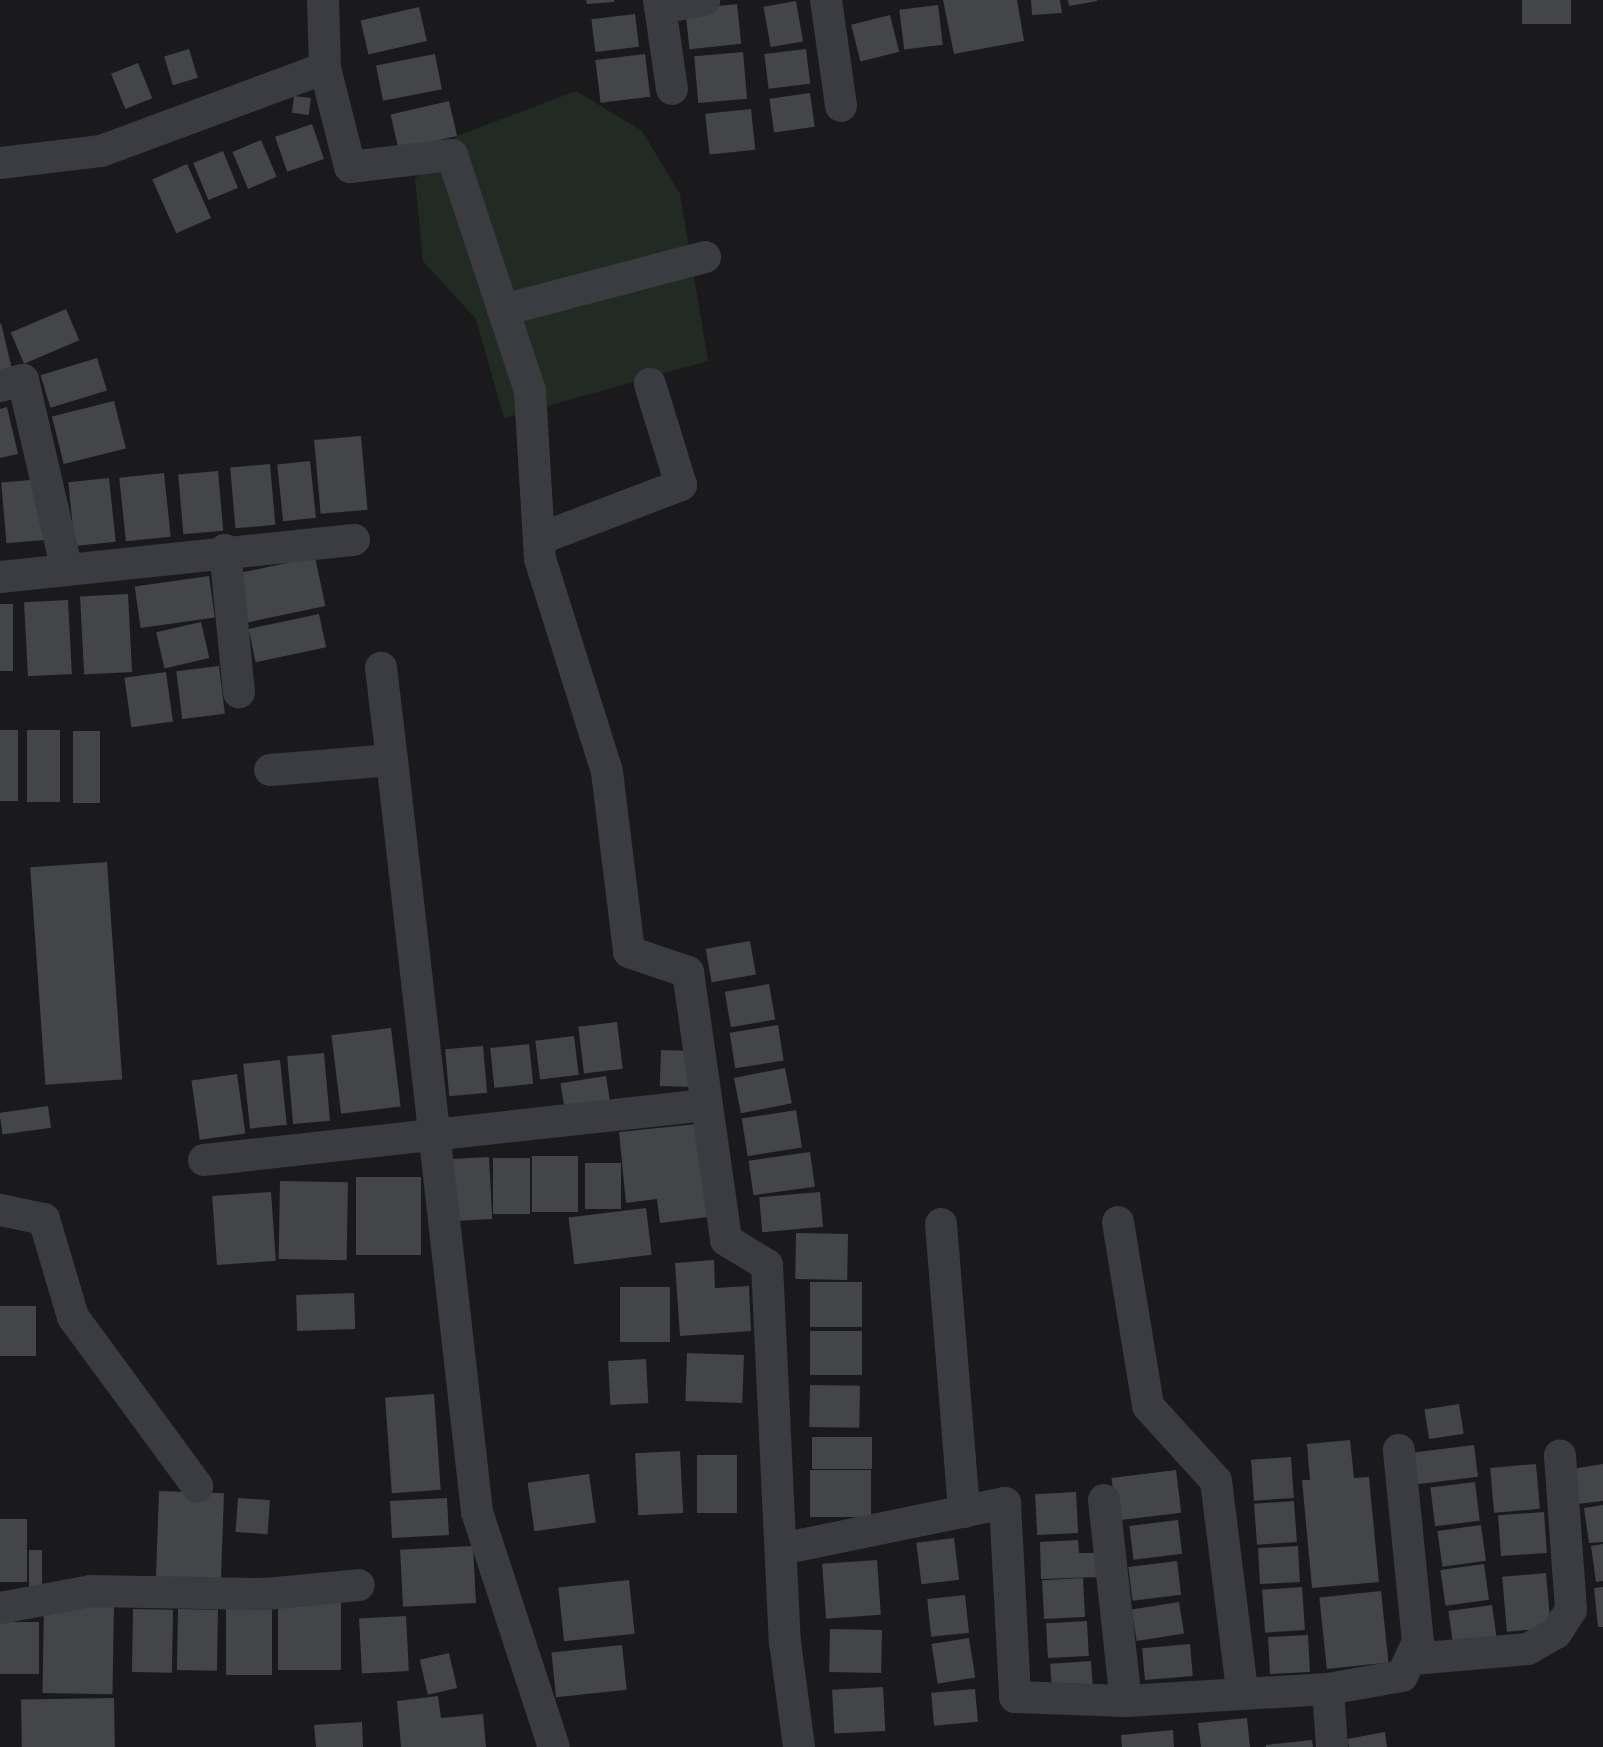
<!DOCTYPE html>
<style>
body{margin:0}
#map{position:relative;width:1603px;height:1747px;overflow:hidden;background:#1a1a1c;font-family:"Archivo Narrow",sans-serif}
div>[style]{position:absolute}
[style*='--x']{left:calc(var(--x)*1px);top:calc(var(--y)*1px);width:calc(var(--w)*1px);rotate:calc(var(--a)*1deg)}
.green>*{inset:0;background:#222b23}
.building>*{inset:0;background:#444549;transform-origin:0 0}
.street>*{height:32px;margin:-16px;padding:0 16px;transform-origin:16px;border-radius:16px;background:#3b3c41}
span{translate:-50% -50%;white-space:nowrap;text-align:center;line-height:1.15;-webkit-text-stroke:5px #151517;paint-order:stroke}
</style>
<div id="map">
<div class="green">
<i style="clip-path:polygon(576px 91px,642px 131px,680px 194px,708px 361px,504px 418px,476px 319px,423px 261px,415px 179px,457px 136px)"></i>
</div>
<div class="building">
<i style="clip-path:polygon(586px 0,614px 0,614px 2px,587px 4px)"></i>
<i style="clip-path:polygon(943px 0,1017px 0,1024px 41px,954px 54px)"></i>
<i style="clip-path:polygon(1031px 0,1060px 0,1062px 13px,1032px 15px)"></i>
<i style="clip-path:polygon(1068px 0,1097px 0,1097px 1px,1069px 6px)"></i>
<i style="left:1522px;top:0;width:49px;height:24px"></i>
<i style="left:796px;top:1px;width:41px;height:33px;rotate:80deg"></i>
<i style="left:737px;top:4px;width:40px;height:52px;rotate:84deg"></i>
<i style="left:938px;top:5px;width:40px;height:39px;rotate:83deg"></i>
<i style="left:419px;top:7px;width:35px;height:60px;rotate:77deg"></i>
<i style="left:635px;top:14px;width:33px;height:44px;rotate:83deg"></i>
<i style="left:890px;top:15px;width:38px;height:40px;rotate:76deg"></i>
<i style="left:189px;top:49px;width:30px;height:26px;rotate:73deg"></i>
<i style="left:806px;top:49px;width:35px;height:42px;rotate:83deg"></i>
<i style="left:743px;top:52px;width:47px;height:49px;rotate:85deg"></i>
<i style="left:435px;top:54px;width:36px;height:60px;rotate:79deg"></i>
<i style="left:645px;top:54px;width:43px;height:50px;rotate:83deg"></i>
<i style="left:138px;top:63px;width:38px;height:29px;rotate:68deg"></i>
<i style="left:810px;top:93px;width:34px;height:41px;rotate:82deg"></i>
<i style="left:294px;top:96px;width:17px;height:17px;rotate:7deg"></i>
<i style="left:449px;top:101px;width:36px;height:60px;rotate:77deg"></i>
<i style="left:751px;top:109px;width:41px;height:46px;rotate:84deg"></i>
<i style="left:312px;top:124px;width:37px;height:39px;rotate:71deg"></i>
<i style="left:261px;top:140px;width:40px;height:31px;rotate:67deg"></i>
<i style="left:223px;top:151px;width:40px;height:32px;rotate:68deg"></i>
<i style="left:187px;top:164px;width:59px;height:38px;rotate:66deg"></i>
<i style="left:66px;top:309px;width:34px;height:60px;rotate:67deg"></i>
<i style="clip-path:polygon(1px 323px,12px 369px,0 372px,0 324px)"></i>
<i style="left:97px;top:358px;width:34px;height:59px;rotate:73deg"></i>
<i style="left:114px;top:401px;width:49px;height:64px;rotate:76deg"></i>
<i style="clip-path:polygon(7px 407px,18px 454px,0 458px,0 409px)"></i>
<i style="left:361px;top:436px;width:74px;height:47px;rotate:85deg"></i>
<i style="left:310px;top:461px;width:57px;height:33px;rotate:84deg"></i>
<i style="left:270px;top:464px;width:61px;height:40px;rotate:85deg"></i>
<i style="left:218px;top:471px;width:60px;height:40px;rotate:85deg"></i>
<i style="left:164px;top:473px;width:64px;height:45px;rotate:84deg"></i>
<i style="left:109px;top:478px;width:64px;height:41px;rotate:84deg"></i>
<i style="left:42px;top:479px;width:61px;height:41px;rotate:85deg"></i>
<i style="left:315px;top:557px;width:50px;height:81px;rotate:78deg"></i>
<i style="left:209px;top:576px;width:42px;height:75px;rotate:82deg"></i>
<i style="left:128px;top:594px;width:78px;height:48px;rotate:87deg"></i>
<i style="left:68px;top:600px;width:74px;height:44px;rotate:87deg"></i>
<i style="left:0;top:604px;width:13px;height:67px"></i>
<i style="left:319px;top:614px;width:34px;height:72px;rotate:78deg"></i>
<i style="left:201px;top:622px;width:37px;height:46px;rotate:77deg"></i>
<i style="left:219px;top:666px;width:48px;height:43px;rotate:83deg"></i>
<i style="left:166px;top:672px;width:50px;height:42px;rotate:82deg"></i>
<i style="left:0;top:730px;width:18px;height:71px"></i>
<i style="left:27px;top:730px;width:33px;height:72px"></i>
<i style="left:73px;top:731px;width:27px;height:72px"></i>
<i style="left:107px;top:862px;width:218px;height:77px;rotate:86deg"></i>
<i style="left:750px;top:941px;width:34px;height:45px;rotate:80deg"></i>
<i style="left:769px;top:984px;width:36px;height:45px;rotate:80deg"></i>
<i style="left:617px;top:1022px;width:47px;height:39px;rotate:83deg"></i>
<i style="left:778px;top:1025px;width:36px;height:49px;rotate:81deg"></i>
<i style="left:391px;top:1028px;width:79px;height:60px;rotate:83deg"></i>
<i style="left:574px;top:1036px;width:39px;height:39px;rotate:83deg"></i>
<i style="left:529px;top:1044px;width:40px;height:39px;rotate:84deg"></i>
<i style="left:483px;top:1046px;width:47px;height:38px;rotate:85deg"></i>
<i style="left:661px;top:1050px;width:31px;height:36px;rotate:2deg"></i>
<i style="left:324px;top:1053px;width:68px;height:37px;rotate:85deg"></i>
<i style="left:280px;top:1060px;width:65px;height:37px;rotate:84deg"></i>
<i style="left:785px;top:1068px;width:36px;height:52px;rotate:79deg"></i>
<i style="left:237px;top:1074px;width:60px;height:46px;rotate:82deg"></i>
<i style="left:606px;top:1076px;width:33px;height:46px;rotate:81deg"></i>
<i style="left:48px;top:1106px;width:22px;height:49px;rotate:82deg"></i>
<i style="left:796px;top:1110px;width:38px;height:55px;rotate:81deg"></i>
<i style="clip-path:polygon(697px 1124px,708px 1217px,660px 1223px,657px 1199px,626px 1203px,619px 1132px)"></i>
<i style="left:810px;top:1152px;width:35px;height:62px;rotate:82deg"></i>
<i style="left:532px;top:1156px;width:46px;height:56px"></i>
<i style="left:489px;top:1157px;width:62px;height:38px;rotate:87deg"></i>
<i style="left:530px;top:1158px;width:56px;height:37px;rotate:90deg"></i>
<i style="left:621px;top:1163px;width:46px;height:36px;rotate:90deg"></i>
<i style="left:356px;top:1177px;width:65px;height:78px"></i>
<i style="left:280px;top:1181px;width:68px;height:78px;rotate:1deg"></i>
<i style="left:271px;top:1192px;width:69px;height:59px;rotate:86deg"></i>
<i style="left:820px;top:1192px;width:35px;height:61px;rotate:85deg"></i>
<i style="left:646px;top:1208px;width:47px;height:78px;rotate:83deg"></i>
<i style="left:796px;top:1233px;width:52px;height:46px;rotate:1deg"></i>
<i style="clip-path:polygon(714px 1260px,715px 1288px,749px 1286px,751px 1331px,680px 1336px,675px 1263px)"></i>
<i style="left:810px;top:1282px;width:52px;height:45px"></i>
<i style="left:620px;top:1287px;width:50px;height:55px"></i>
<i style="left:354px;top:1293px;width:36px;height:58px;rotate:88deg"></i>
<i style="left:0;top:1306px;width:36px;height:50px"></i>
<i style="left:810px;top:1331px;width:52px;height:44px"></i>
<i style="left:687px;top:1353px;width:57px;height:48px;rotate:2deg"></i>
<i style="left:646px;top:1359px;width:44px;height:38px;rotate:87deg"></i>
<i style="left:810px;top:1385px;width:50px;height:42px;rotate:1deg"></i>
<i style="left:434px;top:1394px;width:96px;height:49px;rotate:86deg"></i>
<i style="left:1459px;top:1404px;width:30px;height:35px;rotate:81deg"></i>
<i style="left:812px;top:1437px;width:60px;height:32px"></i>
<i style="clip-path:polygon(1350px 1440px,1354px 1478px,1369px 1477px,1379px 1582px,1312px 1588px,1302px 1480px,1310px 1480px,1307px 1444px)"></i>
<i style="left:1474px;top:1445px;width:32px;height:63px;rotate:83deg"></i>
<i style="left:680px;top:1451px;width:62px;height:45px;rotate:87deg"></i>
<i style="left:697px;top:1455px;width:40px;height:58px"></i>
<i style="left:1291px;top:1457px;width:41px;height:40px;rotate:86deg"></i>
<i style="left:1536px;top:1464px;width:45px;height:46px;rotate:85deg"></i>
<i style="clip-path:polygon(1603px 1464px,1603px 1501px,1577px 1504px,1572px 1469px)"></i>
<i style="left:810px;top:1470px;width:61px;height:47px"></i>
<i style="left:1176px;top:1470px;width:43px;height:65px;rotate:83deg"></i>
<i style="left:589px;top:1474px;width:49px;height:62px;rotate:82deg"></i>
<i style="left:1475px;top:1482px;width:39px;height:45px;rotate:83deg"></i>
<i style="left:159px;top:1491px;width:65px;height:93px;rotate:2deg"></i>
<i style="left:1076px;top:1492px;width:41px;height:41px;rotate:87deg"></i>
<i style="left:238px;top:1498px;width:32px;height:34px;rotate:4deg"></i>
<i style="left:447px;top:1498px;width:37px;height:57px;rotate:87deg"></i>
<i style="left:1294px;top:1501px;width:41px;height:40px;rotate:86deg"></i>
<i style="clip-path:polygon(1603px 1505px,1603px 1542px,1589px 1543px,1584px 1508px)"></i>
<i style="left:1544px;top:1512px;width:41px;height:46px;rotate:86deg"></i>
<i style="left:0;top:1519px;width:27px;height:63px"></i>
<i style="left:1178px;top:1520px;width:34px;height:49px;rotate:83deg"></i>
<i style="left:1481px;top:1525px;width:36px;height:44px;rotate:82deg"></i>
<i style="left:954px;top:1538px;width:42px;height:38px;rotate:83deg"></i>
<i style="clip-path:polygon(1078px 1540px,1079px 1553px,1098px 1553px,1100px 1577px,1041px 1579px,1040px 1542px)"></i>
<i style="clip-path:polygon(1603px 1544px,1603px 1581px,1596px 1582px,1591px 1546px)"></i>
<i style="left:473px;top:1546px;width:57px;height:73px;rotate:87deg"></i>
<i style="left:1298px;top:1546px;width:36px;height:40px;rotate:87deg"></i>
<i style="left:29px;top:1550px;width:13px;height:40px"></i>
<i style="left:877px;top:1560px;width:55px;height:55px;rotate:86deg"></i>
<i style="left:1177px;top:1561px;width:34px;height:49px;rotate:83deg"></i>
<i style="left:1484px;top:1564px;width:36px;height:44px;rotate:82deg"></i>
<i style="left:1546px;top:1573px;width:55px;height:44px;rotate:85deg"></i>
<i style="left:1083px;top:1578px;width:39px;height:41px;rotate:87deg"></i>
<i style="left:629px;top:1580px;width:54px;height:71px;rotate:84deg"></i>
<i style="left:1302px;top:1587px;width:43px;height:40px;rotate:86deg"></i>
<i style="clip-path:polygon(1603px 1587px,1603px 1627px,1598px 1627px,1594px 1588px)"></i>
<i style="left:1381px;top:1591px;width:72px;height:62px;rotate:84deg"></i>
<i style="left:965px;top:1595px;width:38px;height:38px;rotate:84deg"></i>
<i style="left:278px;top:1602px;width:63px;height:68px"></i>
<i style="left:1179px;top:1602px;width:32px;height:48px;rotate:81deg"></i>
<i style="left:44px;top:1605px;width:70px;height:88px;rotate:1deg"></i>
<i style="left:1492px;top:1605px;width:35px;height:44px;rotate:82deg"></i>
<i style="left:226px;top:1607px;width:46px;height:68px"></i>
<i style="left:133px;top:1609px;width:40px;height:63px;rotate:1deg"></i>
<i style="left:178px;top:1609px;width:40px;height:61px;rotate:1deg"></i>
<i style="left:406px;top:1616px;width:55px;height:47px;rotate:87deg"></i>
<i style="left:1087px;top:1621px;width:35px;height:41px;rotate:87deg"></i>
<i style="left:0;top:1622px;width:39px;height:52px"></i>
<i style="left:830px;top:1629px;width:52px;height:43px;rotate:1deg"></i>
<i style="left:1308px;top:1635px;width:37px;height:40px;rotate:87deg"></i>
<i style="left:969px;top:1638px;width:40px;height:38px;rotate:81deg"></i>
<i style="left:1190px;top:1644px;width:32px;height:48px;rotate:85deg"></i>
<i style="left:622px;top:1645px;width:45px;height:71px;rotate:84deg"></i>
<i style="left:449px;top:1653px;width:36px;height:30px;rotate:77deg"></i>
<i style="left:1091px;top:1661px;width:29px;height:41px;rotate:86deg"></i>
<i style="left:883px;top:1687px;width:44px;height:51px;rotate:87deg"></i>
<i style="left:975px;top:1689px;width:33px;height:44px;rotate:85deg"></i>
<i style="clip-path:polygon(438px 1696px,441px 1718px,483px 1714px,486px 1747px,401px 1747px,397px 1701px)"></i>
<i style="left:114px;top:1698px;width:49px;height:93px;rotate:89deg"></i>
<i style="clip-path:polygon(1247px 1718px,1250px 1747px,1201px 1747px,1198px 1723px)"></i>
<i style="clip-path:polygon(362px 1722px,363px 1747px,316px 1747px,314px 1725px)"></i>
<i style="clip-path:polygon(1173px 1730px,1174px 1747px,1122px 1747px,1121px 1735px)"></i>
<i style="clip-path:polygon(1385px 1732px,1387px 1747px,1349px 1747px,1347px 1739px)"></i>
<i style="clip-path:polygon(1312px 1740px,1313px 1747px,1266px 1747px,1266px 1745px)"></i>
</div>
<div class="street">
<i style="--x:323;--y:0;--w:68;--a:88.3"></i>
<i style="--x:325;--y:68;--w:102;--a:75.8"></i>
<i style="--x:350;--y:167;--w:103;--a:-6.7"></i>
<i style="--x:452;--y:155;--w:249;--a:71.7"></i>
<i style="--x:530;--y:391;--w:168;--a:86.6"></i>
<i style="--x:540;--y:559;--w:223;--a:72.5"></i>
<i style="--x:607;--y:772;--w:181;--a:83"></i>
<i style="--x:629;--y:952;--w:62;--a:18.7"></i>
<i style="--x:688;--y:972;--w:271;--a:81.9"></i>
<i style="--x:726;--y:1240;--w:48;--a:31.4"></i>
<i style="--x:767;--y:1265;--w:377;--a:87.3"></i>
<i style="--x:785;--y:1642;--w:106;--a:82.4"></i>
<i style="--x:659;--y:0;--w:90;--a:81.7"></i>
<i style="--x:826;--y:0;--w:107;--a:81.9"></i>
<i style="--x:660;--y:8;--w:45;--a:-10.3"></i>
<i style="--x:0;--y:163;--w:102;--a:-6.8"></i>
<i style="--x:101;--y:151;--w:239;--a:-20.3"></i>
<i style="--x:503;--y:310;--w:209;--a:-14.7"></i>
<i style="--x:0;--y:386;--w:24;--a:-15"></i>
<i style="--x:23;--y:380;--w:191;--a:77"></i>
<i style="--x:539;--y:539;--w:152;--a:-20.8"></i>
<i style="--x:681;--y:485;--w:106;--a:-107.1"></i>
<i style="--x:225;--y:550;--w:143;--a:84.4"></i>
<i style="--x:0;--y:577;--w:356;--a:-6"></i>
<i style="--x:392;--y:760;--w:757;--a:83.55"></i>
<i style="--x:477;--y:1512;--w:247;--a:71.9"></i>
<i style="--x:270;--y:770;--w:122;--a:-4.7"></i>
<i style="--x:392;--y:760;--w:93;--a:-96.8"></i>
<i style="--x:204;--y:1160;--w:505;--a:-6.25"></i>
<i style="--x:0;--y:1210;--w:45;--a:11.6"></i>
<i style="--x:44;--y:1219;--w:102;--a:73.5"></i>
<i style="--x:73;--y:1317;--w:210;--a:53.7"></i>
<i style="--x:1118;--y:1222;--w:186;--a:80.7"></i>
<i style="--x:1148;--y:1406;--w:101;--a:47.8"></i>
<i style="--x:1216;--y:1481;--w:212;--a:82.9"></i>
<i style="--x:941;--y:1224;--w:289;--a:85.4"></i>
<i style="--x:1104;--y:1500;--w:202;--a:83.8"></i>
<i style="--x:781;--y:1549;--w:229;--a:-11.6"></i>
<i style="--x:1005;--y:1503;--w:194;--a:87"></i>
<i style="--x:1015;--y:1697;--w:111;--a:2.1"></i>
<i style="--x:1126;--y:1701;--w:202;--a:-3.4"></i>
<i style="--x:1328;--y:1689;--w:75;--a:-10"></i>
<i style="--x:1402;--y:1676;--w:38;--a:-65"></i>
<i style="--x:1418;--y:1642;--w:193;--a:-95.7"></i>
<i style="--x:0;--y:1608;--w:93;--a:-10.6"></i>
<i style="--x:91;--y:1591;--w:175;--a:1"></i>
<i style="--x:266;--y:1594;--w:93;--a:-5.5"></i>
<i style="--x:1413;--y:1659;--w:115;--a:-5"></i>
<i style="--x:1528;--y:1649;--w:32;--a:-30"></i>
<i style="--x:1556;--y:1633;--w:27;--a:-57"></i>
<i style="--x:1571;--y:1610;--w:155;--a:-94.1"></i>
<i style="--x:1328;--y:1689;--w:58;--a:86.1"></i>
</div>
</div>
